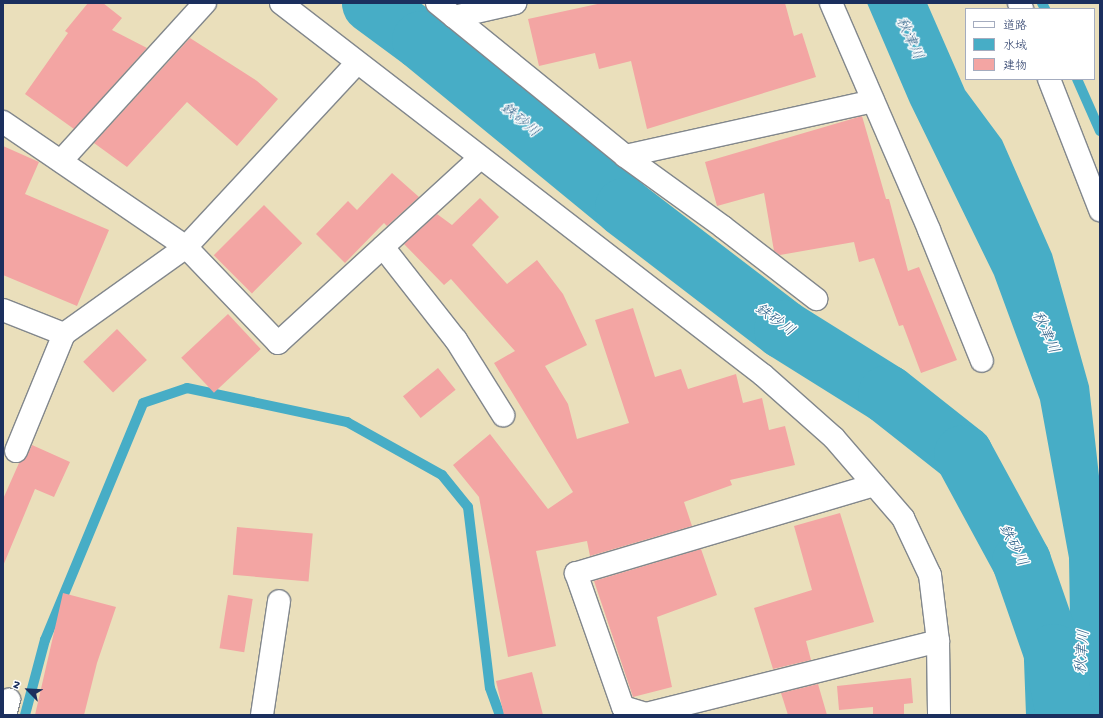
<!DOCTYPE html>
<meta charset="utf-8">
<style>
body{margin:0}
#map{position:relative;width:1103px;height:718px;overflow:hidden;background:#eadfbb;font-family:"Gochi Hand","Klee One",sans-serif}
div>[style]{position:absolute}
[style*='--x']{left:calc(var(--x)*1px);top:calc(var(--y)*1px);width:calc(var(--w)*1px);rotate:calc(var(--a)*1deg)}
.water>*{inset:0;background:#47adc6}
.stream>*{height:10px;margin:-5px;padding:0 5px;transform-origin:5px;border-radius:5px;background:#47adc6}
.river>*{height:59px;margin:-29.5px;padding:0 29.5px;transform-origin:29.5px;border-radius:29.5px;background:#47adc6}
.building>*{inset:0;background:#f3a5a3;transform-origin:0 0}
.roads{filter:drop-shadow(1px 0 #82878c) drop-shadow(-1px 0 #82878c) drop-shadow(0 1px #82878c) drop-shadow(0 -1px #82878c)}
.minor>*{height:22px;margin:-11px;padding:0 11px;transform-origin:11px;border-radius:11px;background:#fff}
span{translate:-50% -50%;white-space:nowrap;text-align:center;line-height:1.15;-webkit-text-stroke:3px #fff;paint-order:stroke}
.water-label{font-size:15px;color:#2d6188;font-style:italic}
.frame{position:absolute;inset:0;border:4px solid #1b2f5e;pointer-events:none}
.legend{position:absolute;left:965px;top:8px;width:130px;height:72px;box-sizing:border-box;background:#fff;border:1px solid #a4acbf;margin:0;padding:5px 7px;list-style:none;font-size:12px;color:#1b2f5e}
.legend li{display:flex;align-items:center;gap:8px;height:20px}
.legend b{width:20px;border:1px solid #a4acbf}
.north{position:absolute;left:8px;top:670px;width:40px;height:40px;-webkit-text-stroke:3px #fff;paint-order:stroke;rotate:294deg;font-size:11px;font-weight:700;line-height:16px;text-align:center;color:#1b2f5e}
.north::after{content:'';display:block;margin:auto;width:14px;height:18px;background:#1b2f5e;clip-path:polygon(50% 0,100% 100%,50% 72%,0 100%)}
</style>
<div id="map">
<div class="water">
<i style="clip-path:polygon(867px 3px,927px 3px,965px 90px,1002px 140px,1052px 254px,1089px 386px,1099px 476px,1100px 715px,1026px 715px,1023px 634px,1070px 618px,1069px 558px,1040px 400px,994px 275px,910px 103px)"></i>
</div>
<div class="stream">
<i style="--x:1042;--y:3;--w:7;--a:63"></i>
<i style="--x:1077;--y:79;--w:57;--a:66.1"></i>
<i style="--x:25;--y:715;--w:78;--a:-75.1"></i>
<i style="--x:45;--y:640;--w:256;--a:-67.5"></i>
<i style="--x:143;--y:403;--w:46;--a:-18.8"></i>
<i style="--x:187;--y:388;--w:164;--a:12"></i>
<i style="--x:347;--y:422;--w:109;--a:29.2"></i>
<i style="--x:442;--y:475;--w:41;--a:50.9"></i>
<i style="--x:468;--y:507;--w:182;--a:83.1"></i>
<i style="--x:490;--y:688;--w:29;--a:70"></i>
</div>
<div class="river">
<i style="--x:371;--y:3;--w:62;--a:36.5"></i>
<i style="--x:421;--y:40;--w:263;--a:39.4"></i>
<i style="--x:624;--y:207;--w:200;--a:37.5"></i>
<i style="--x:783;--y:329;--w:123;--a:32"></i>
<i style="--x:887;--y:394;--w:97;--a:38.3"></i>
<i style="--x:963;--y:454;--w:122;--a:61.5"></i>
<i style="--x:1021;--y:561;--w:97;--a:70.8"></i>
<i style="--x:1053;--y:653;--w:63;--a:79"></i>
</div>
<div class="building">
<i style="clip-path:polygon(88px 3px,103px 3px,122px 18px,112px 30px,147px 48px,74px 129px,25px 94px,68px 33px,65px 31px)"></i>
<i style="clip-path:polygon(602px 3px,785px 3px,794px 36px,802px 33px,816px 77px,647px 129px,631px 61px,599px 69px,595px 53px,539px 66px,528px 19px)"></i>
<i style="clip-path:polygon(190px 38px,257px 81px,278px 99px,237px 146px,187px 102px,127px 167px,94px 143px)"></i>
<i style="clip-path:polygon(862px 116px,886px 199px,889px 199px,908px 271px,919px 267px,957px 360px,921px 373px,903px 325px,899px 326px,874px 258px,859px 262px,854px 242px,780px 255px,774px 251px,764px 193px,717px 206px,705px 162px)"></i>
<i style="clip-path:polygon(3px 146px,39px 162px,25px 194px,109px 230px,77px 306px,3px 275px)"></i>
<i style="clip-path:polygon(392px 173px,419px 197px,387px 226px,384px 223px,345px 263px,316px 234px,348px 201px,357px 210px)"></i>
<i style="clip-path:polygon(480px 198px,499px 217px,472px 245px,507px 284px,537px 260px,563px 294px,587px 345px,545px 366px,568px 404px,577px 439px,629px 423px,595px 320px,633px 308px,655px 377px,681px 369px,688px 389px,736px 374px,743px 403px,762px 398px,769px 430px,785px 426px,795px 465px,730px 480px,732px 485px,684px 502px,692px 526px,590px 556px,587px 541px,536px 551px,556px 646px,508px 657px,479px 497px,453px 465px,490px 434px,548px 509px,573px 492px,494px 363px,515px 351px,451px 279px,444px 285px,404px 244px,437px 214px,452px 225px)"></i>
<i style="left:264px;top:205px;width:54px;height:71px;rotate:45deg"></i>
<i style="left:228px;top:314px;width:48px;height:64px;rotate:47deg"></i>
<i style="left:117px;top:329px;width:43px;height:47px;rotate:46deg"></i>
<i style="left:438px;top:368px;width:28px;height:45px;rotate:51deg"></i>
<i style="clip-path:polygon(32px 445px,70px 462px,54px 497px,35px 489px,3px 566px,3px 499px,19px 463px,27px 456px)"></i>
<i style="clip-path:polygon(840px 513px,874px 622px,806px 641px,811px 660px,773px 669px,754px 608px,812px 590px,794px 526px)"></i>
<i style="left:237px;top:527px;width:76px;height:48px;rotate:5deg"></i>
<i style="clip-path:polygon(701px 549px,717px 595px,657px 617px,672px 687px,633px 697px,594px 581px)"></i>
<i style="clip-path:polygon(63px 593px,116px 607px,97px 663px,84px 715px,35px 715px)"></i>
<i style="left:228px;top:595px;width:25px;height:54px;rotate:9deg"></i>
<i style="clip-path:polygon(532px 672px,543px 715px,504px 715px,496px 681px)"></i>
<i style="clip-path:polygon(911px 678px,913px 703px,904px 704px,904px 715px,873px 715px,873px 707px,839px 710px,837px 686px)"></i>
<i style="clip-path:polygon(818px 684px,827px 715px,788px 715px,781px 693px)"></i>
</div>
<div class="roads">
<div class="minor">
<i style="--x:281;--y:3;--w:609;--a:37.66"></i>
<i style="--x:763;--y:375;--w:95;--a:41.6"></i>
<i style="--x:834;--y:438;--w:106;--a:49.2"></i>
<i style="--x:903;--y:518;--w:63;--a:64.7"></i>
<i style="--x:930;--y:575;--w:66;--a:83.1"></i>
<i style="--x:938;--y:641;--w:74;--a:89.2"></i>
<i style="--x:437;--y:3;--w:242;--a:39.1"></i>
<i style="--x:625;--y:156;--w:121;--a:35.9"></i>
<i style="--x:723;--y:227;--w:118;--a:37.7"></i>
<i style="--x:831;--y:3;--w:247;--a:66.6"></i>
<i style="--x:929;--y:230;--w:141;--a:68"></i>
<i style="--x:1019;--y:3;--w:7;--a:63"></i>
<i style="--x:454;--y:17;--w:63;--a:-12.9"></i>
<i style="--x:1049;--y:79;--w:141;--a:68.7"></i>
<i style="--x:3;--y:122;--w:222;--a:34.3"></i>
<i style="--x:186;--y:247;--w:133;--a:46.2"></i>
<i style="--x:278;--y:343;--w:274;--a:-42.5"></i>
<i style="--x:625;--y:156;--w:254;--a:-12.5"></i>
<i style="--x:61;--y:161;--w:214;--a:-47.7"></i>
<i style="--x:383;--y:247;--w:118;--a:51.9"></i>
<i style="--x:456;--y:340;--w:89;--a:57.9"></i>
<i style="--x:3;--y:310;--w:66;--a:21.5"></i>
<i style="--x:16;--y:451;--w:126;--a:-67.7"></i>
<i style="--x:64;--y:334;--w:150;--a:-35.5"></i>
<i style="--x:186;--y:247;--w:251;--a:-47.1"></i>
<i style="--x:874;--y:485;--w:311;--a:163.5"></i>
<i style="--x:576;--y:573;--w:142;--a:70.7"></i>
<i style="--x:623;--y:707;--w:24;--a:17"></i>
<i style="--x:646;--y:714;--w:301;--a:-14"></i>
<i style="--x:5;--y:715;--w:16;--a:-75"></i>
<i style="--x:262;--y:715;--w:115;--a:-81.5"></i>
</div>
</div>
<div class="water-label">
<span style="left:908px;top:39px;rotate:65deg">秋津川</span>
<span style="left:519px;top:121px;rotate:40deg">鉄砂川</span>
<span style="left:774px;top:321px;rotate:36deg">鉄砂川</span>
<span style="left:1044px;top:333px;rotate:66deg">秋津川</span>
<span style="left:1012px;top:546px;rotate:64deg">鉄砂川</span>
<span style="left:1084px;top:652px;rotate:-86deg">秋津川</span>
</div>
<div class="frame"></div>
<ul class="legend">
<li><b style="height:5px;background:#fff"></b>道路</li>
<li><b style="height:11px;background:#47adc6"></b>水域</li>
<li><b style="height:11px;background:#f3a5a3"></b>建物</li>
</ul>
<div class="north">N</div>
</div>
